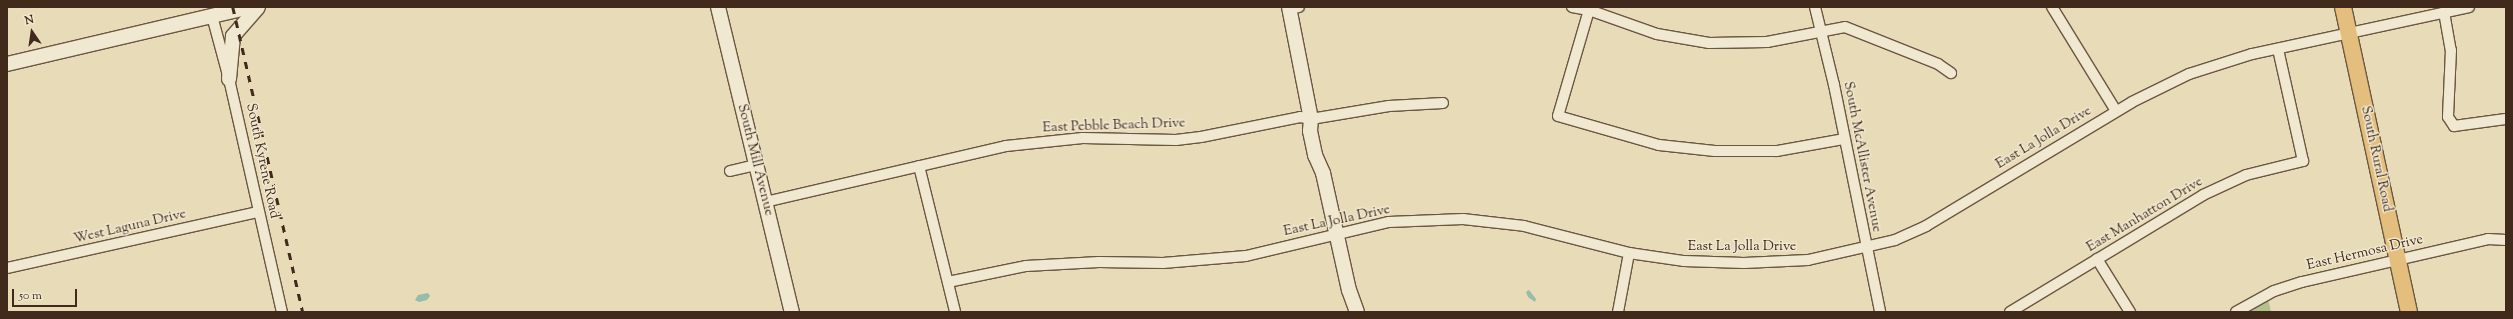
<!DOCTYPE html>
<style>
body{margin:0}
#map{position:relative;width:2513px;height:319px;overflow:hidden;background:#e8dbb7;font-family:"Sorts Mill Goudy",serif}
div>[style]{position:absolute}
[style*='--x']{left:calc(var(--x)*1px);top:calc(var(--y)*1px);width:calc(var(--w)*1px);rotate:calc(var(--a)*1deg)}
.green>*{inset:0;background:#b5c08f}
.water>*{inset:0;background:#97bbac}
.roads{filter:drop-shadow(1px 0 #6b5642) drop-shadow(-1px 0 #6b5642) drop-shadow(0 1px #6b5642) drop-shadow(0 -1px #6b5642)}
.street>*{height:10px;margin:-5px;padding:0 5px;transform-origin:5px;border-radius:5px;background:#f0e8d0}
.secondary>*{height:14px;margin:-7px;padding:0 7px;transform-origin:7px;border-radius:7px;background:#f0e8d0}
.primary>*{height:16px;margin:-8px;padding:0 8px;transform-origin:8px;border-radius:8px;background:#e4be7c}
.rail>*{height:2.5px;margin-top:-1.25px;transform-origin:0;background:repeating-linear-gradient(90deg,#41291b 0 7px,transparent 0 14px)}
span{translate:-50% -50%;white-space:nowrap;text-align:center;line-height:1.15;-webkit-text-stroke:3px #f0e8d0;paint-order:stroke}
.street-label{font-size:14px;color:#41291b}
.frame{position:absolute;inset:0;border:8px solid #41291b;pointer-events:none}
.north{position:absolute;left:12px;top:12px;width:40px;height:40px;-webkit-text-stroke:3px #f0e8d0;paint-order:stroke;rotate:347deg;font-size:11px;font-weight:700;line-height:16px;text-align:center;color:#41291b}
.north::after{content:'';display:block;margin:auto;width:14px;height:18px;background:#41291b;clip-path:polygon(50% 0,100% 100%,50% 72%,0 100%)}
.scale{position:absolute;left:12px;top:289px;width:65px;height:18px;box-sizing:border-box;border:2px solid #41291b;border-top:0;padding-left:5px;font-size:12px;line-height:14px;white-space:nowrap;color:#41291b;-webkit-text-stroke:3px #f0e8d0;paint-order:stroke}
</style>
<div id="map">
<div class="green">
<i style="clip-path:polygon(2267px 294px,2271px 312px,2236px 312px)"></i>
</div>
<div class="water">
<i style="clip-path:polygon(1529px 290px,1536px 299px,1535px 302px,1528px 297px,1526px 292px)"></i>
<i style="clip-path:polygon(428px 293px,430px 296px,427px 300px,419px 302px,415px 300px,418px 295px)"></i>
</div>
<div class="roads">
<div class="street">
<i style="--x:1572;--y:7;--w:17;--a:10"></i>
<i style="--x:1589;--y:10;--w:72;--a:19.4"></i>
<i style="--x:1657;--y:34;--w:53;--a:9.8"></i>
<i style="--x:1709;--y:43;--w:58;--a:-1"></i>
<i style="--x:1767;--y:42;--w:79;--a:-10.9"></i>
<i style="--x:1845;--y:27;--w:100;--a:21.7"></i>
<i style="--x:1938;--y:64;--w:16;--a:35"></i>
<i style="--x:1815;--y:7;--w:80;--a:76.3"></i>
<i style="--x:1834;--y:85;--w:232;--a:78.5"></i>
<i style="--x:2052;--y:7;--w:122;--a:58.4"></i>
<i style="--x:1289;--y:9;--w:10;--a:-11"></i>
<i style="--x:1589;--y:10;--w:110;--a:106.3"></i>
<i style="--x:1558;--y:116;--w:105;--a:16"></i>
<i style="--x:1659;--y:145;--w:56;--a:6.1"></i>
<i style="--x:1715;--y:151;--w:62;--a:0"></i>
<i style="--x:1777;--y:151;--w:68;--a:-10.2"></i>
<i style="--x:2444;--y:12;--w:39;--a:80"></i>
<i style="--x:2451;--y:50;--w:67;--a:92.6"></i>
<i style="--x:2448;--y:117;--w:11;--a:56"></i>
<i style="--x:2454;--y:126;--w:52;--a:-7.7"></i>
<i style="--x:212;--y:16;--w:65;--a:74.9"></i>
<i style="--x:229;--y:79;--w:239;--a:77.2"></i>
<i style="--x:919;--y:166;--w:150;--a:76.1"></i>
<i style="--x:730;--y:171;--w:27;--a:-13"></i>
<i style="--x:765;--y:202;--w:247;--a:-13.1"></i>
<i style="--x:1006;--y:146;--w:77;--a:-5.9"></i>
<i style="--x:1083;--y:138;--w:93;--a:1.2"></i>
<i style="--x:1176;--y:140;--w:25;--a:-7"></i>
<i style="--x:1201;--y:137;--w:101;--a:-11.4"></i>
<i style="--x:1300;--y:117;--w:11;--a:10"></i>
<i style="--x:1311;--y:119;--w:79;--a:-9.5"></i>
<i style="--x:1389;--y:106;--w:54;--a:-3.2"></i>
<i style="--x:2097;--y:259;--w:62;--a:58.1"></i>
<i style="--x:7;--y:268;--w:257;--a:-12.6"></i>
<i style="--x:948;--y:282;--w:80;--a:-11.6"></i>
<i style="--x:1026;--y:266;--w:73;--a:-3.1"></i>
<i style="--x:1099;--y:262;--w:64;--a:0.9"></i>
<i style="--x:1163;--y:263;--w:83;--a:-4.8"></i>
<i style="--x:1246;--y:256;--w:147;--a:-13.4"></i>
<i style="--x:1389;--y:222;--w:74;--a:-2.3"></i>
<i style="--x:1463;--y:219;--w:61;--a:6.5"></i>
<i style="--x:1524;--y:226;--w:108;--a:14.4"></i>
<i style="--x:1629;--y:253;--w:56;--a:8.3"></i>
<i style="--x:1684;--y:261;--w:60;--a:1.9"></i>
<i style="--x:1744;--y:263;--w:64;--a:-2.7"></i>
<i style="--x:1808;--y:260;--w:89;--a:-12.9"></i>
<i style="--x:1895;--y:240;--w:34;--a:-24"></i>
<i style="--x:1926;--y:226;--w:240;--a:-31"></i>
<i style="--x:2132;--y:102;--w:64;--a:-26.2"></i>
<i style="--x:2189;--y:74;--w:66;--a:-17.6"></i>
<i style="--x:2252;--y:54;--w:222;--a:-12.2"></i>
<i style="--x:1618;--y:312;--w:60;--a:-79.4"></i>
<i style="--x:2010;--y:312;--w:226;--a:-31.2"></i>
<i style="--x:2203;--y:195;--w:47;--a:-24.9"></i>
<i style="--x:2246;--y:175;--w:59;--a:-13.8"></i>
<i style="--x:2303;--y:161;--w:115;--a:-102.6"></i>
<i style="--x:2236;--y:312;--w:43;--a:-28.9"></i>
<i style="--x:2274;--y:291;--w:29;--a:-18"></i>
<i style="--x:2302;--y:282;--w:191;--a:-13"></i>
<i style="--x:2488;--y:239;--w:18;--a:3"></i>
</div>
<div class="secondary">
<i style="--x:718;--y:7;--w:314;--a:76.4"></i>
<i style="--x:1289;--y:7;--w:114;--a:78.9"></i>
<i style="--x:1311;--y:119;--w:12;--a:95"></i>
<i style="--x:1310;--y:131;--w:25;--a:78"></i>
<i style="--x:1315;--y:155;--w:20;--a:66"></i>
<i style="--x:1323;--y:173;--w:120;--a:77.5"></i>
<i style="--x:1349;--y:290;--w:23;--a:70"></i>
<i style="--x:7;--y:64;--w:250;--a:-13.2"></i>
<i style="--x:229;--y:79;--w:43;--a:-84.7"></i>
<i style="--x:233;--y:36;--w:38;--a:-49"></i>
</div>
<div class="primary">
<i style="--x:2343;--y:7;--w:312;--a:77.8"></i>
</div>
</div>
<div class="rail">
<i style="--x:233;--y:7;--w:313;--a:77.1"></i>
</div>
<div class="street-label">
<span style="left:1114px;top:126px;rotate:-2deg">East Pebble Beach Drive</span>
<span style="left:2044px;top:138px;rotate:-31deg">East La Jolla Drive</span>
<span style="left:1862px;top:157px;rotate:79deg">South McAllister Avenue</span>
<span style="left:2376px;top:159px;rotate:78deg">South Rural Road</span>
<span style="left:755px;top:160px;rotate:76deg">South Mill Avenue</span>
<span style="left:262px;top:161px;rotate:78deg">South Kyrene Road</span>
<span style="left:2145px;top:215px;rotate:-31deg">East Manhatton Drive</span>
<span style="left:1337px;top:221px;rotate:-12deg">East La Jolla Drive</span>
<span style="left:130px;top:227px;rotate:-13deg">West Laguna Drive</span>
<span style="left:1742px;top:247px">East La Jolla Drive</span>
<span style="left:2365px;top:253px;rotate:-13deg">East Hermosa Drive</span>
</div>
<div class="frame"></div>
<div class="north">N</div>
<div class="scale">50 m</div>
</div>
